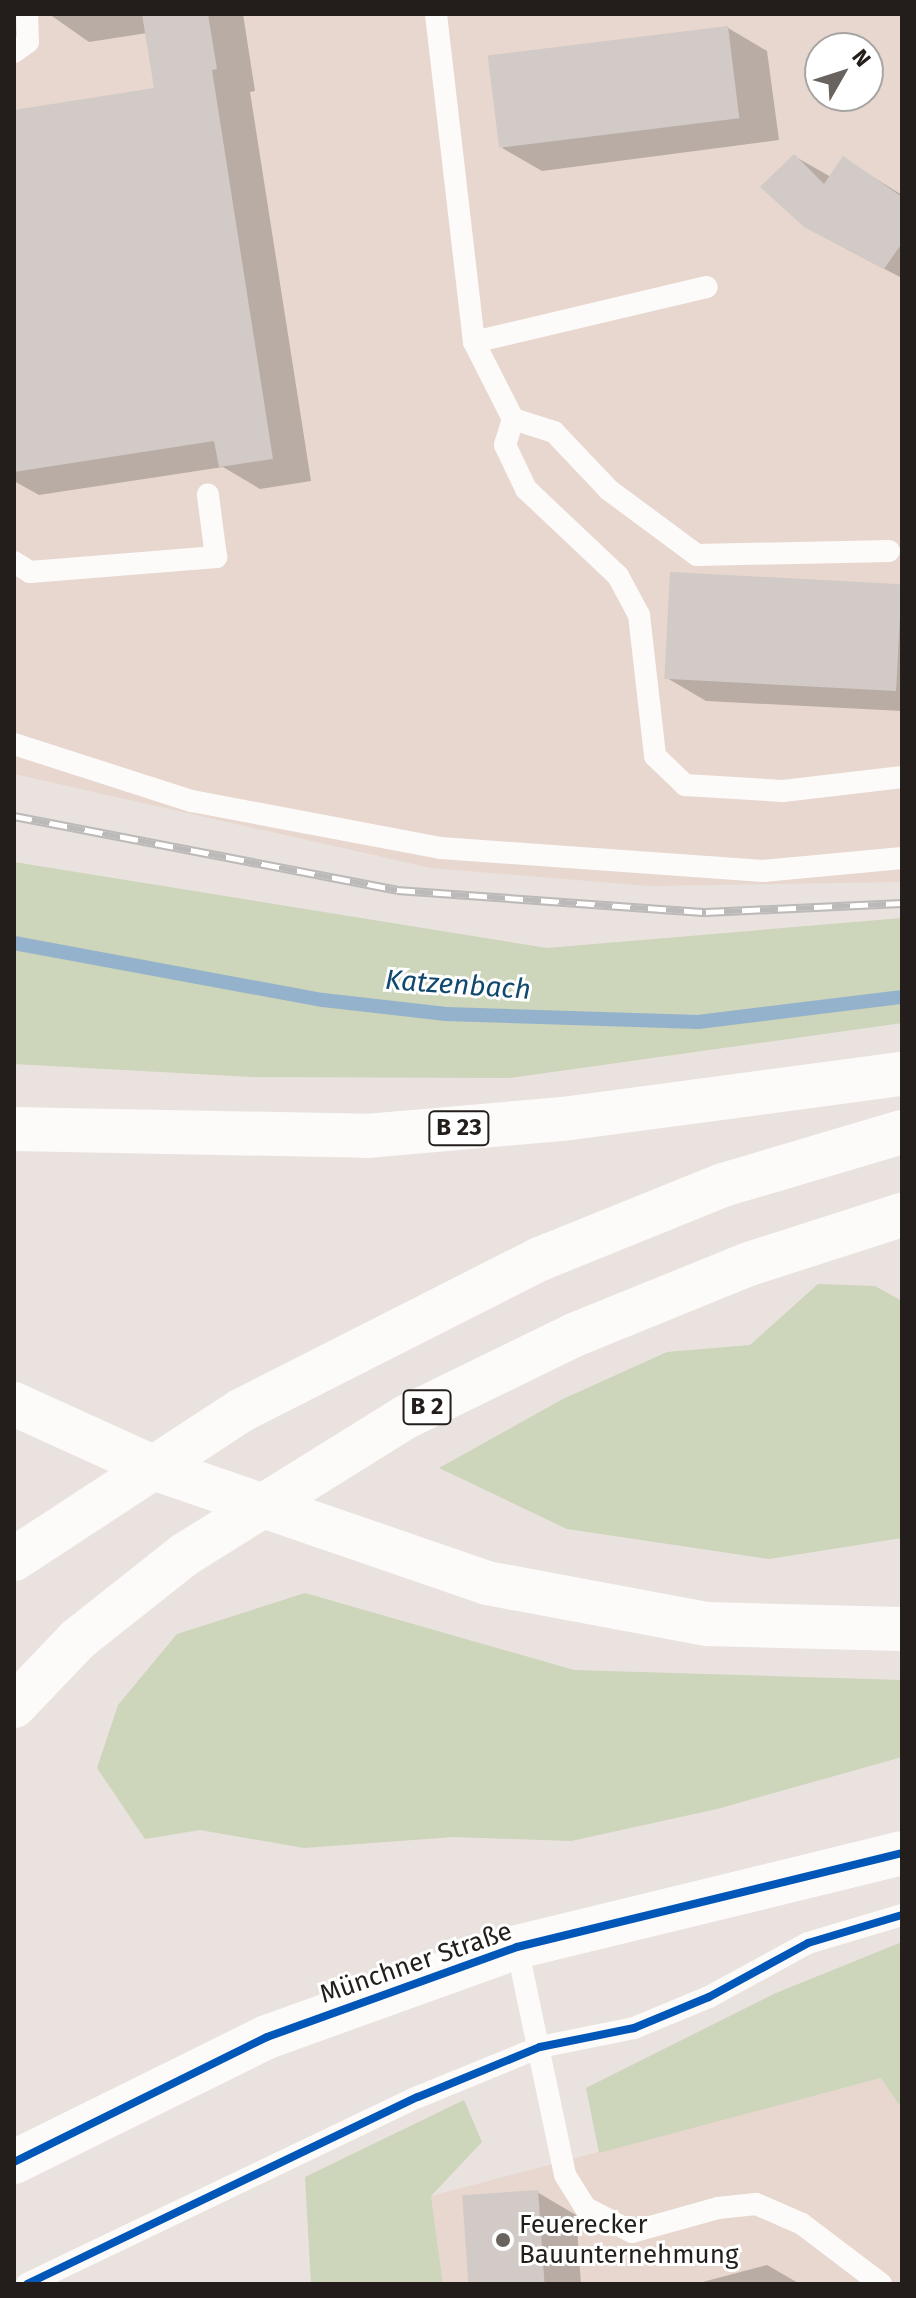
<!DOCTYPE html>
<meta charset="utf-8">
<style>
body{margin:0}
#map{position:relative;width:916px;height:2298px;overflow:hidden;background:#eae2de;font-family:"Fira Sans",sans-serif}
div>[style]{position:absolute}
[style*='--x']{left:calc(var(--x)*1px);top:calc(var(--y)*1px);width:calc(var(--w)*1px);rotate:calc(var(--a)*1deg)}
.built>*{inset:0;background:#e8d7ce}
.green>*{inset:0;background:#cdd5ba}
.shadow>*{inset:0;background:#0003}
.stream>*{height:14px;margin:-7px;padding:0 7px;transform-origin:7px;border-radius:7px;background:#94b2cb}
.building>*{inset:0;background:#d1cac6;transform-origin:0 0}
.lane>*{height:22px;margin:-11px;padding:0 11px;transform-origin:11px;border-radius:11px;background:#fcfbfa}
.secondary>*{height:44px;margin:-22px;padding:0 22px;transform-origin:22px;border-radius:22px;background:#fcfbfa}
.highway>*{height:44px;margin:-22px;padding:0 22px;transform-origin:22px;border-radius:22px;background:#fcfbfa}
.rail>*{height:9px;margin-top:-4.5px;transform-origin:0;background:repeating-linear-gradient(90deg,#fff 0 18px,#bcbab9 0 36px);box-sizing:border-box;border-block:2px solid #bcbab9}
.cycleway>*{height:8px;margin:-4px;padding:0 4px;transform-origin:4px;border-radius:4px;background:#0057b8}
.dots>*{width:22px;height:22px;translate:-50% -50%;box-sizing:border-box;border:4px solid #fff;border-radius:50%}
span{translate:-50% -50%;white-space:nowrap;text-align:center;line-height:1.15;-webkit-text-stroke:6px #fff;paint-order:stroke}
.shield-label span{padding:2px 6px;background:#fff;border:2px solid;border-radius:6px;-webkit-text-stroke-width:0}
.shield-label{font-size:24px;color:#231e1b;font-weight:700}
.street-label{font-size:26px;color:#231e1b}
.poi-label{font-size:26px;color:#231e1b}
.left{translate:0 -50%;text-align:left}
.water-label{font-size:28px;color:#11496e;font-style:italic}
.frame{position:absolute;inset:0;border:16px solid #231e1b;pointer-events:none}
.north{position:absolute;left:804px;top:32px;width:80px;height:80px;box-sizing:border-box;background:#fff;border:2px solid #a7a5a4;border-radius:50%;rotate:51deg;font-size:22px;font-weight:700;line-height:32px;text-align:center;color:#231e1b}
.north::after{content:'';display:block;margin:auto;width:28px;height:36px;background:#69635f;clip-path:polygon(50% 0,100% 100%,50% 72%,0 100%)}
</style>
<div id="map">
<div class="built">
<i style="clip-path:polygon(evenodd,14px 14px,902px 14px,902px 882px,649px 886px,431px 868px,14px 774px,14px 14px,820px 48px,868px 48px,868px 96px,820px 96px,820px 48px)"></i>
<i style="clip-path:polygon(882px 2078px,902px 2109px,902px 2284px,443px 2284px,431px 2196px)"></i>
</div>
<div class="green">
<i style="clip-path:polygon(14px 862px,547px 948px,902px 918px,902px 1023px,510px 1078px,252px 1077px,14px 1064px)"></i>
<i style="clip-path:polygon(818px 1284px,875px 1286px,902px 1301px,902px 1538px,769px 1559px,567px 1529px,439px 1468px,563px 1399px,667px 1352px,750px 1345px)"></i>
<i style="clip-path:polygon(305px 1593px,574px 1670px,902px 1680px,902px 1757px,717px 1809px,571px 1841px,454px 1837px,304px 1848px,200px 1830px,145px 1839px,97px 1768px,118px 1705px,177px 1634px)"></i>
<i style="clip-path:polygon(902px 1942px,902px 2109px,881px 2078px,599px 2153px,586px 2088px,776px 1993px)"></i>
<i style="clip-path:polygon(464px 2100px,482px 2142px,431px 2196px,443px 2284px,311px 2284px,305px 2177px)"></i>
</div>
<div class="shadow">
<i style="clip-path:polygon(49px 14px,243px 14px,255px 91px,250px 92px,311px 481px,260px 489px,223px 467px,39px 495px,14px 481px,14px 112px,156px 90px,147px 33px,89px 42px)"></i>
<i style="clip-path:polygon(728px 28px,767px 51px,779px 140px,542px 171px,502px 148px)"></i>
<i style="clip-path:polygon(794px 156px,831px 177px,844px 159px,902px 195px,902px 278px,846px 249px)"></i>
<i style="clip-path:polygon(902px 586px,902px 711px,706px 701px,667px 678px)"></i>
<i style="clip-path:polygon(537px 2192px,576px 2215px,581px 2284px,470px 2284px)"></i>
<i style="clip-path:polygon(767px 2265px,800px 2284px,695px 2284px)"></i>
</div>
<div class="stream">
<i style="--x:14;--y:943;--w:314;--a:10.5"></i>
<i style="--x:323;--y:1000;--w:124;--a:6.5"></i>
<i style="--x:446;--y:1014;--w:252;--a:1.8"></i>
<i style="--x:698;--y:1022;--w:206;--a:-7"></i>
</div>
<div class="building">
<i style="clip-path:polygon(142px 14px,208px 14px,217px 69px,212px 70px,273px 459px,219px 467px,214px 441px,14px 472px,14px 110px,154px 88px)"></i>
<i style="left:728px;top:26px;width:93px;height:242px;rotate:83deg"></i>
<i style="clip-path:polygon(794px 154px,824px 184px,843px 156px,902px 197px,902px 243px,884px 269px,804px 227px,760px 187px)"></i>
<i style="left:670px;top:572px;width:232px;height:107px;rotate:3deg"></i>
<i style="left:538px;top:2190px;width:94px;height:76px;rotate:86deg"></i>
</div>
<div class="lane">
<i style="--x:436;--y:14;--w:330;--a:83.4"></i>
<i style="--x:474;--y:342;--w:86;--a:63.1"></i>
<i style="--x:513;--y:419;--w:27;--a:107"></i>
<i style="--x:505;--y:445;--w:49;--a:64.5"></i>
<i style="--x:526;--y:489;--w:127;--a:43.4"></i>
<i style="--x:618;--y:576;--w:44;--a:61.7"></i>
<i style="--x:639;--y:615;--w:142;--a:83.5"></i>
<i style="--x:655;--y:756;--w:42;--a:44"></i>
<i style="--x:685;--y:785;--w:98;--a:3.5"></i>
<i style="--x:783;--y:791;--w:120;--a:-6.7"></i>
<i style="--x:14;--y:52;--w:17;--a:-36"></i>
<i style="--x:28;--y:42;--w:28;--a:-92"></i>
<i style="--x:474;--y:342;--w:239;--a:-13.3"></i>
<i style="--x:513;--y:419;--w:43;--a:17.6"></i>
<i style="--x:554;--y:432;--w:80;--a:46.5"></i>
<i style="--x:609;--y:490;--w:109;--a:36.5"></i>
<i style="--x:697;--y:555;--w:192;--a:-1.2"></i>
<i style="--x:14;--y:562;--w:19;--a:32"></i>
<i style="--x:30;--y:572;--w:187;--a:-4.6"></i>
<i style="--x:216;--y:557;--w:63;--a:-97.4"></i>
<i style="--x:14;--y:744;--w:187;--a:17.8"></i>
<i style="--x:192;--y:801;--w:253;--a:10.7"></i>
<i style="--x:441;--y:848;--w:323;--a:4.1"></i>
<i style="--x:763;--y:871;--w:140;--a:-5.3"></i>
<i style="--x:517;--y:1947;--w:233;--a:78.1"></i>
<i style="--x:565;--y:2175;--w:39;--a:58"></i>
<i style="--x:586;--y:2208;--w:52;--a:27.6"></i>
<i style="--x:632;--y:2232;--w:89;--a:-15.6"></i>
<i style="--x:718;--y:2208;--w:38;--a:-6"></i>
<i style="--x:756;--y:2204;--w:50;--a:23.5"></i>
<i style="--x:802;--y:2224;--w:99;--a:37.2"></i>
<i style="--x:27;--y:2284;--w:433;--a:-25.6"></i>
<i style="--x:418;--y:2097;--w:132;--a:-22.3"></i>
<i style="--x:540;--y:2047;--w:96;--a:-11.4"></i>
<i style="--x:634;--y:2028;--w:81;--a:-22.5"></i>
<i style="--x:709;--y:1997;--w:113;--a:-28.6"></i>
<i style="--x:808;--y:1943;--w:98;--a:-16.6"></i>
</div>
<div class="secondary">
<i style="--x:14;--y:2162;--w:282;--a:-26.3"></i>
<i style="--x:267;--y:2037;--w:266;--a:-19.8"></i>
<i style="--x:517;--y:1947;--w:396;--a:-13.7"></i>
</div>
<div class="highway">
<i style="--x:14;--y:1129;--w:353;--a:1.1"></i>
<i style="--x:367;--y:1136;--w:197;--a:-5"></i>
<i style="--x:563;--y:1119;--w:342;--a:-7.6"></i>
<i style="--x:14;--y:1404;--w:162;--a:24.4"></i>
<i style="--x:162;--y:1471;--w:344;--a:19"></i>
<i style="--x:487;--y:1583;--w:224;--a:10.6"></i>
<i style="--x:707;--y:1624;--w:195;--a:1.5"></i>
<i style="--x:14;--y:1559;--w:272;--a:-33.2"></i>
<i style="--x:242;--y:1410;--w:334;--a:-26.9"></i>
<i style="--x:540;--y:1259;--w:197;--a:-22"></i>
<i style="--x:723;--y:1185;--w:187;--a:-16.5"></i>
<i style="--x:14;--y:1706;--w:93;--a:-46.3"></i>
<i style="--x:78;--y:1639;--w:135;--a:-38.4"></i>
<i style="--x:184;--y:1555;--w:261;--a:-31.9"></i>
<i style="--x:406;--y:1417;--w:187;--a:-26"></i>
<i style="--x:574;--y:1335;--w:189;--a:-22.1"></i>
<i style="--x:749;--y:1264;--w:161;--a:-17.8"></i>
</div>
<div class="rail">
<i style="--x:14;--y:816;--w:390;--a:10.9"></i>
<i style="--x:397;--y:890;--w:310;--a:4.1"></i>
<i style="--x:706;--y:912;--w:196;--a:-2.6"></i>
</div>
<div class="cycleway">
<i style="--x:14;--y:2162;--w:282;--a:-26.3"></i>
<i style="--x:267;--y:2037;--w:266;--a:-19.8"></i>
<i style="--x:517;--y:1947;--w:396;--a:-13.7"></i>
<i style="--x:27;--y:2284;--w:433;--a:-25.6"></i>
<i style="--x:418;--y:2097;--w:132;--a:-22.3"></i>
<i style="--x:540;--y:2047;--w:96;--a:-11.4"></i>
<i style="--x:634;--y:2028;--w:81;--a:-22.5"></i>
<i style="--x:709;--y:1997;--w:113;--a:-28.6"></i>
<i style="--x:808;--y:1943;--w:98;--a:-16.6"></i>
</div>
<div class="dots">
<i style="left:503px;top:2240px;background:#69635f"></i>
</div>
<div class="shield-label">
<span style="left:459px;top:1128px">B 23</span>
<span style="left:427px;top:1407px">B 2</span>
</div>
<div class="street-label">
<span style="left:416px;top:1963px;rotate:-19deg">Münchner Straße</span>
</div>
<div class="poi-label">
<span class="left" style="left:519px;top:2240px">Feuerecker<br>Bauunternehmung</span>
</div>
<div class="water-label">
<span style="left:458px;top:985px;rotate:4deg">Katzenbach</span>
</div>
<div class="frame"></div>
<div class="north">N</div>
</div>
